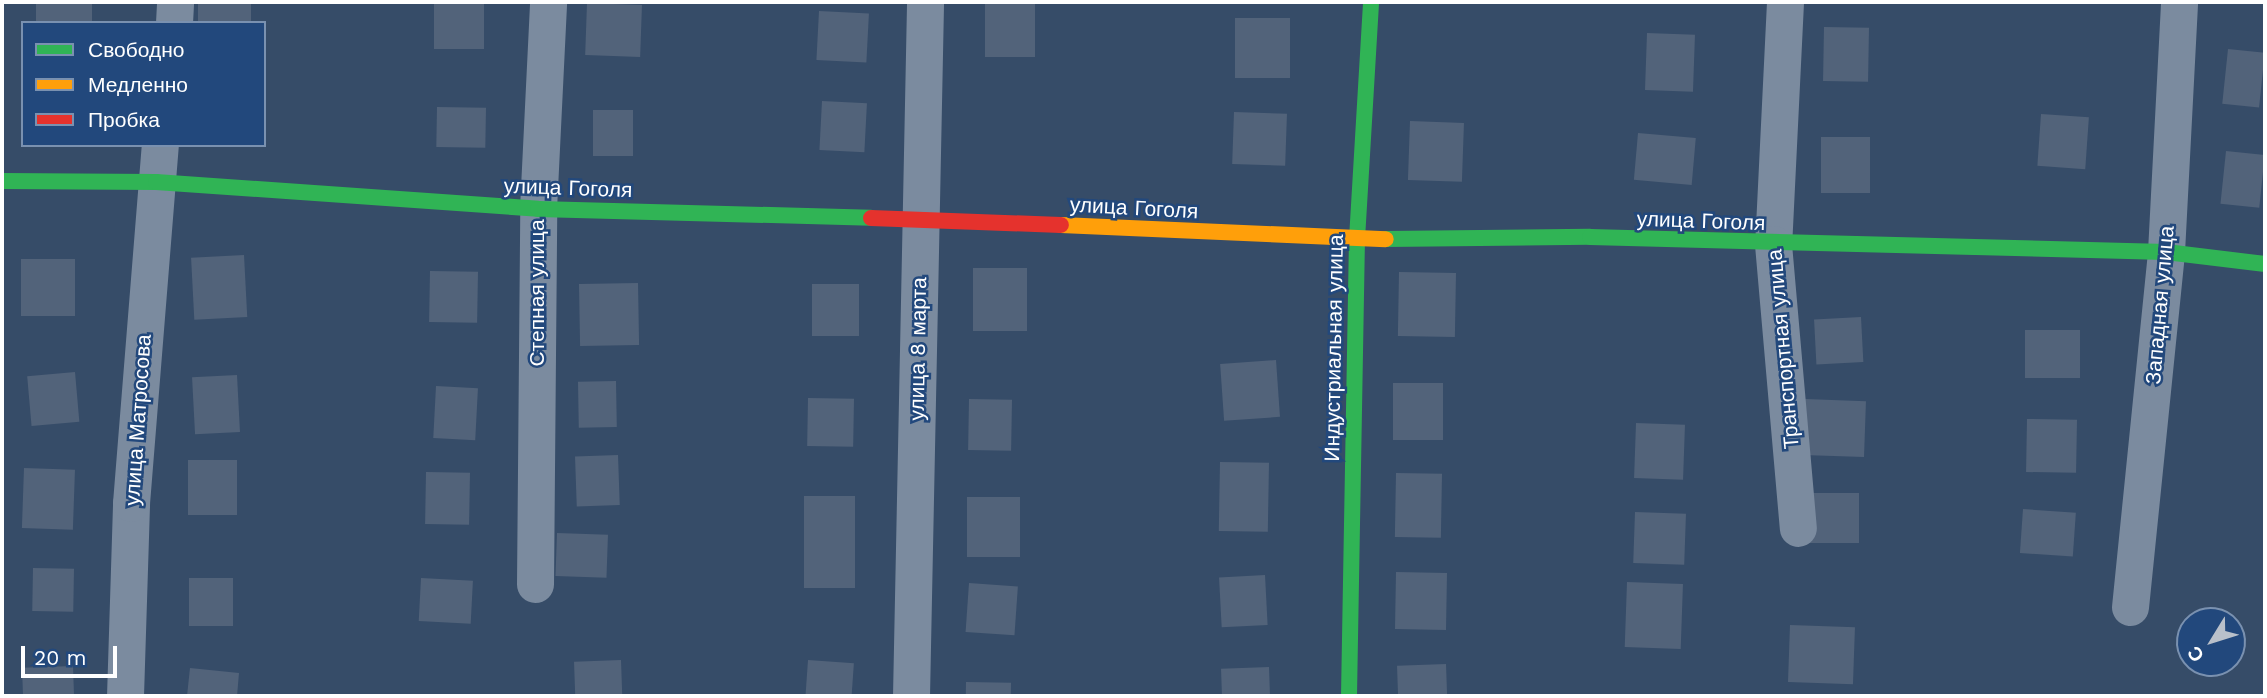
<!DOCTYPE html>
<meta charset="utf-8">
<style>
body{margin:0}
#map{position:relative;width:2267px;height:698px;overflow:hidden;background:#364c68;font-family:"Work Sans",sans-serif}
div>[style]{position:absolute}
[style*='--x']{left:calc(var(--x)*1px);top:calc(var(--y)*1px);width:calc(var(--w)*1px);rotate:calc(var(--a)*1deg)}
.building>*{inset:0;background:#52637a;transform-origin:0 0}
.street>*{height:37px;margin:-18.5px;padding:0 18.5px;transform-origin:18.5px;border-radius:18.5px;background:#7b8b9f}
.fast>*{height:16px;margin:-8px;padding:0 8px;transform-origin:8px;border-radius:8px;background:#30b455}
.slow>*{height:16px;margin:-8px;padding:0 8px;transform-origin:8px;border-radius:8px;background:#ff9f0a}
.jam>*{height:16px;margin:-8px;padding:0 8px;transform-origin:8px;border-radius:8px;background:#e5322d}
span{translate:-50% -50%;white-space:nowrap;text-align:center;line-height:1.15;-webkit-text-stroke:5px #22487c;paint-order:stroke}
.street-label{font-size:21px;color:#fff}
.frame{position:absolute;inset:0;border:4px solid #fff;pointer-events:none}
.legend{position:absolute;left:21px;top:21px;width:245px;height:126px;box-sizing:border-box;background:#22487c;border:2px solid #7a91b0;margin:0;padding:9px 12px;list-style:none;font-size:21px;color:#fff}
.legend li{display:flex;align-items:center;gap:14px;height:35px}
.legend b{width:35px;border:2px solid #7a91b0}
.north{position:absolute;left:2176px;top:607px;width:70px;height:70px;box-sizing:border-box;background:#22487c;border:2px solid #7a91b0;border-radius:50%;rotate:232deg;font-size:19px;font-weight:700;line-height:28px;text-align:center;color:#fff}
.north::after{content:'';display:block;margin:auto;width:24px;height:32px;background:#b9c0ca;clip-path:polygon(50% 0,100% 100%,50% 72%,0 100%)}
.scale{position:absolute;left:21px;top:646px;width:96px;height:32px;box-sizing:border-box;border:4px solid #fff;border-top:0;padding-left:9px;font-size:21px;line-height:24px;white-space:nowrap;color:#fff;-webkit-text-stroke:5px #22487c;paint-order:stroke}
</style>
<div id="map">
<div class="building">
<i style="left:36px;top:2px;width:56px;height:21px"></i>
<i style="left:198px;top:2px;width:53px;height:21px"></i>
<i style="left:434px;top:2px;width:50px;height:47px"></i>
<i style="left:985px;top:2px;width:50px;height:55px"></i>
<i style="left:587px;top:3px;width:55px;height:52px;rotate:2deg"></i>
<i style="left:819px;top:11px;width:50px;height:49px;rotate:3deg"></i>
<i style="left:1235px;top:18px;width:55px;height:60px"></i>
<i style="left:1824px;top:27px;width:45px;height:54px;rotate:1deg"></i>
<i style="left:1647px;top:33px;width:48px;height:57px;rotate:2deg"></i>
<i style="left:2228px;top:49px;width:37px;height:55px;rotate:6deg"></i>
<i style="left:822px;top:101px;width:45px;height:49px;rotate:3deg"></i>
<i style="left:437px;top:107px;width:49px;height:40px;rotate:1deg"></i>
<i style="left:633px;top:110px;width:46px;height:40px;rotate:90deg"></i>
<i style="left:1234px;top:112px;width:53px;height:52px;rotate:2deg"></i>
<i style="left:2041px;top:114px;width:48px;height:52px;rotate:4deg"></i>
<i style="left:1410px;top:121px;width:54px;height:59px;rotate:2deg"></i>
<i style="left:1638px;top:133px;width:58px;height:47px;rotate:5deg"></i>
<i style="left:1821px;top:137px;width:49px;height:56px"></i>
<i style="left:2226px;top:151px;width:39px;height:53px;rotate:6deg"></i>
<i style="left:244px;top:255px;width:62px;height:53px;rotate:87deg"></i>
<i style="left:21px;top:259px;width:54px;height:57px"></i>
<i style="left:973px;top:268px;width:54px;height:63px"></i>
<i style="left:430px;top:271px;width:48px;height:51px;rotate:1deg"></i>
<i style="left:1399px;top:272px;width:57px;height:64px;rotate:1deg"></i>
<i style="left:638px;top:283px;width:62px;height:59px;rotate:89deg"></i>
<i style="left:812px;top:284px;width:47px;height:52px"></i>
<i style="left:1861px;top:317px;width:45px;height:47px;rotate:87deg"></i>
<i style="left:2025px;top:330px;width:55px;height:48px"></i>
<i style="left:1276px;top:360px;width:57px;height:56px;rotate:86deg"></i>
<i style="left:75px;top:372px;width:50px;height:48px;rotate:85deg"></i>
<i style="left:237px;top:375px;width:57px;height:45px;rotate:87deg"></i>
<i style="left:616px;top:381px;width:46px;height:38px;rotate:89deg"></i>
<i style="left:1393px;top:383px;width:50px;height:57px"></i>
<i style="left:436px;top:386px;width:42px;height:52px;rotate:3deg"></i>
<i style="left:808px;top:398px;width:46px;height:48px;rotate:1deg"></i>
<i style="left:969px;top:399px;width:43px;height:51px;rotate:1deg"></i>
<i style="left:1805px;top:399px;width:61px;height:56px;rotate:2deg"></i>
<i style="left:2027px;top:419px;width:50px;height:53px;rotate:1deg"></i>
<i style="left:1636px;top:423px;width:49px;height:55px;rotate:2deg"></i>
<i style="left:618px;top:455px;width:50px;height:43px;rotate:88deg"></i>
<i style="left:188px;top:460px;width:49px;height:55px"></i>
<i style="left:1220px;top:462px;width:49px;height:69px;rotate:1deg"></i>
<i style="left:24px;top:468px;width:51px;height:60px;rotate:2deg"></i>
<i style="left:426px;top:472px;width:44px;height:52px;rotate:1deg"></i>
<i style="left:1396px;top:473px;width:46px;height:64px;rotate:1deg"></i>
<i style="left:1809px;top:493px;width:50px;height:50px"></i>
<i style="left:804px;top:496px;width:51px;height:92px"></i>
<i style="left:967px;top:497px;width:53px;height:60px"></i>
<i style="left:2023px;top:509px;width:53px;height:44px;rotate:4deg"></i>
<i style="left:1635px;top:512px;width:51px;height:51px;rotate:2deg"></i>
<i style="left:557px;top:533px;width:51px;height:43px;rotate:2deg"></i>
<i style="left:33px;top:568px;width:41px;height:43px;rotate:1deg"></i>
<i style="left:1396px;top:572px;width:51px;height:57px;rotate:1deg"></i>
<i style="left:1265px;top:575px;width:50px;height:46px;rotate:87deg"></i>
<i style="left:189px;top:578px;width:44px;height:48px"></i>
<i style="left:421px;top:578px;width:52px;height:43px;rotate:3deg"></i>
<i style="left:1627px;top:582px;width:56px;height:65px;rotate:2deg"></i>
<i style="left:969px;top:583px;width:49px;height:49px;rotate:4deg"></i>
<i style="left:1790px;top:625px;width:65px;height:57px;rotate:2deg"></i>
<i style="left:621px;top:660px;width:36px;height:47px;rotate:88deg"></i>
<i style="left:808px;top:660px;width:46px;height:36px;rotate:4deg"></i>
<i style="left:1446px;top:664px;width:32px;height:49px;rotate:88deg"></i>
<i style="left:73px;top:666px;width:30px;height:51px;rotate:88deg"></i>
<i style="left:1269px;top:667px;width:29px;height:48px;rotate:88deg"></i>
<i style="clip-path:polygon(190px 668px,239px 673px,237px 696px,187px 696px)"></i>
<i style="left:966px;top:682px;width:45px;height:14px;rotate:1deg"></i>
</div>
<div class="street">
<i style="--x:1785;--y:2;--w:242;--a:92.8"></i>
<i style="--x:1773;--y:244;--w:285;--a:85"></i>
<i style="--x:174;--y:23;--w:21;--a:-87"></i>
<i style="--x:535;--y:584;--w:375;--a:-89.5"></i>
<i style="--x:538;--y:209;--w:207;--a:-87.2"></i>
<i style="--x:2130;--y:607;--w:357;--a:-84.2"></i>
<i style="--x:2166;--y:252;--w:250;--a:-87"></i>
<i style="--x:125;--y:696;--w:193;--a:-88.2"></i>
<i style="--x:131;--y:503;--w:359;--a:-85.4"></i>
<i style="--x:911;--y:696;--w:694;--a:-88.84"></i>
</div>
<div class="fast">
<i style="--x:2;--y:181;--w:154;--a:0.4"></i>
<i style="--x:156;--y:182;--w:383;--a:4"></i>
<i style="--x:538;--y:209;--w:333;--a:1.5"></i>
<i style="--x:1386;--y:239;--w:204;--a:-0.6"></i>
<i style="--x:1590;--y:237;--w:576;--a:1.49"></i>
<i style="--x:2166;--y:252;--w:100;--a:6.9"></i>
<i style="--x:1349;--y:696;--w:457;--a:-89"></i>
<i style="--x:1357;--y:239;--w:237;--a:-86.6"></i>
</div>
<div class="slow">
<i style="--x:1061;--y:225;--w:325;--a:2.5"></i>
</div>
<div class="jam">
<i style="--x:871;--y:218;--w:190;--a:2.1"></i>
</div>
<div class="street-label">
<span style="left:568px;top:188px;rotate:2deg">улица Гоголя</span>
<span style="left:1134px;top:208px;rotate:3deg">улица Гоголя</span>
<span style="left:1701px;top:221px;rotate:2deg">улица Гоголя</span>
<span style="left:537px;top:293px;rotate:-90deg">Степная улица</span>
<span style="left:2160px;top:305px;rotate:-85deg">Западная улица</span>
<span style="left:1334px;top:348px;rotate:-89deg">Индустриальная улица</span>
<span style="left:918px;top:349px;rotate:-89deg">улица 8 марта</span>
<span style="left:1783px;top:349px;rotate:-95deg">Транспортная улица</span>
<span style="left:138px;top:420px;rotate:-86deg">улица Матросова</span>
</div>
<div class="frame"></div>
<ul class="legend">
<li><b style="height:9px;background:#30b455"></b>Свободно</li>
<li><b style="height:9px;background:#ff9f0a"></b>Медленно</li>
<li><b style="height:9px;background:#e5322d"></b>Пробка</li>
</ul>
<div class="north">С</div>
<div class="scale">20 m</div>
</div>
